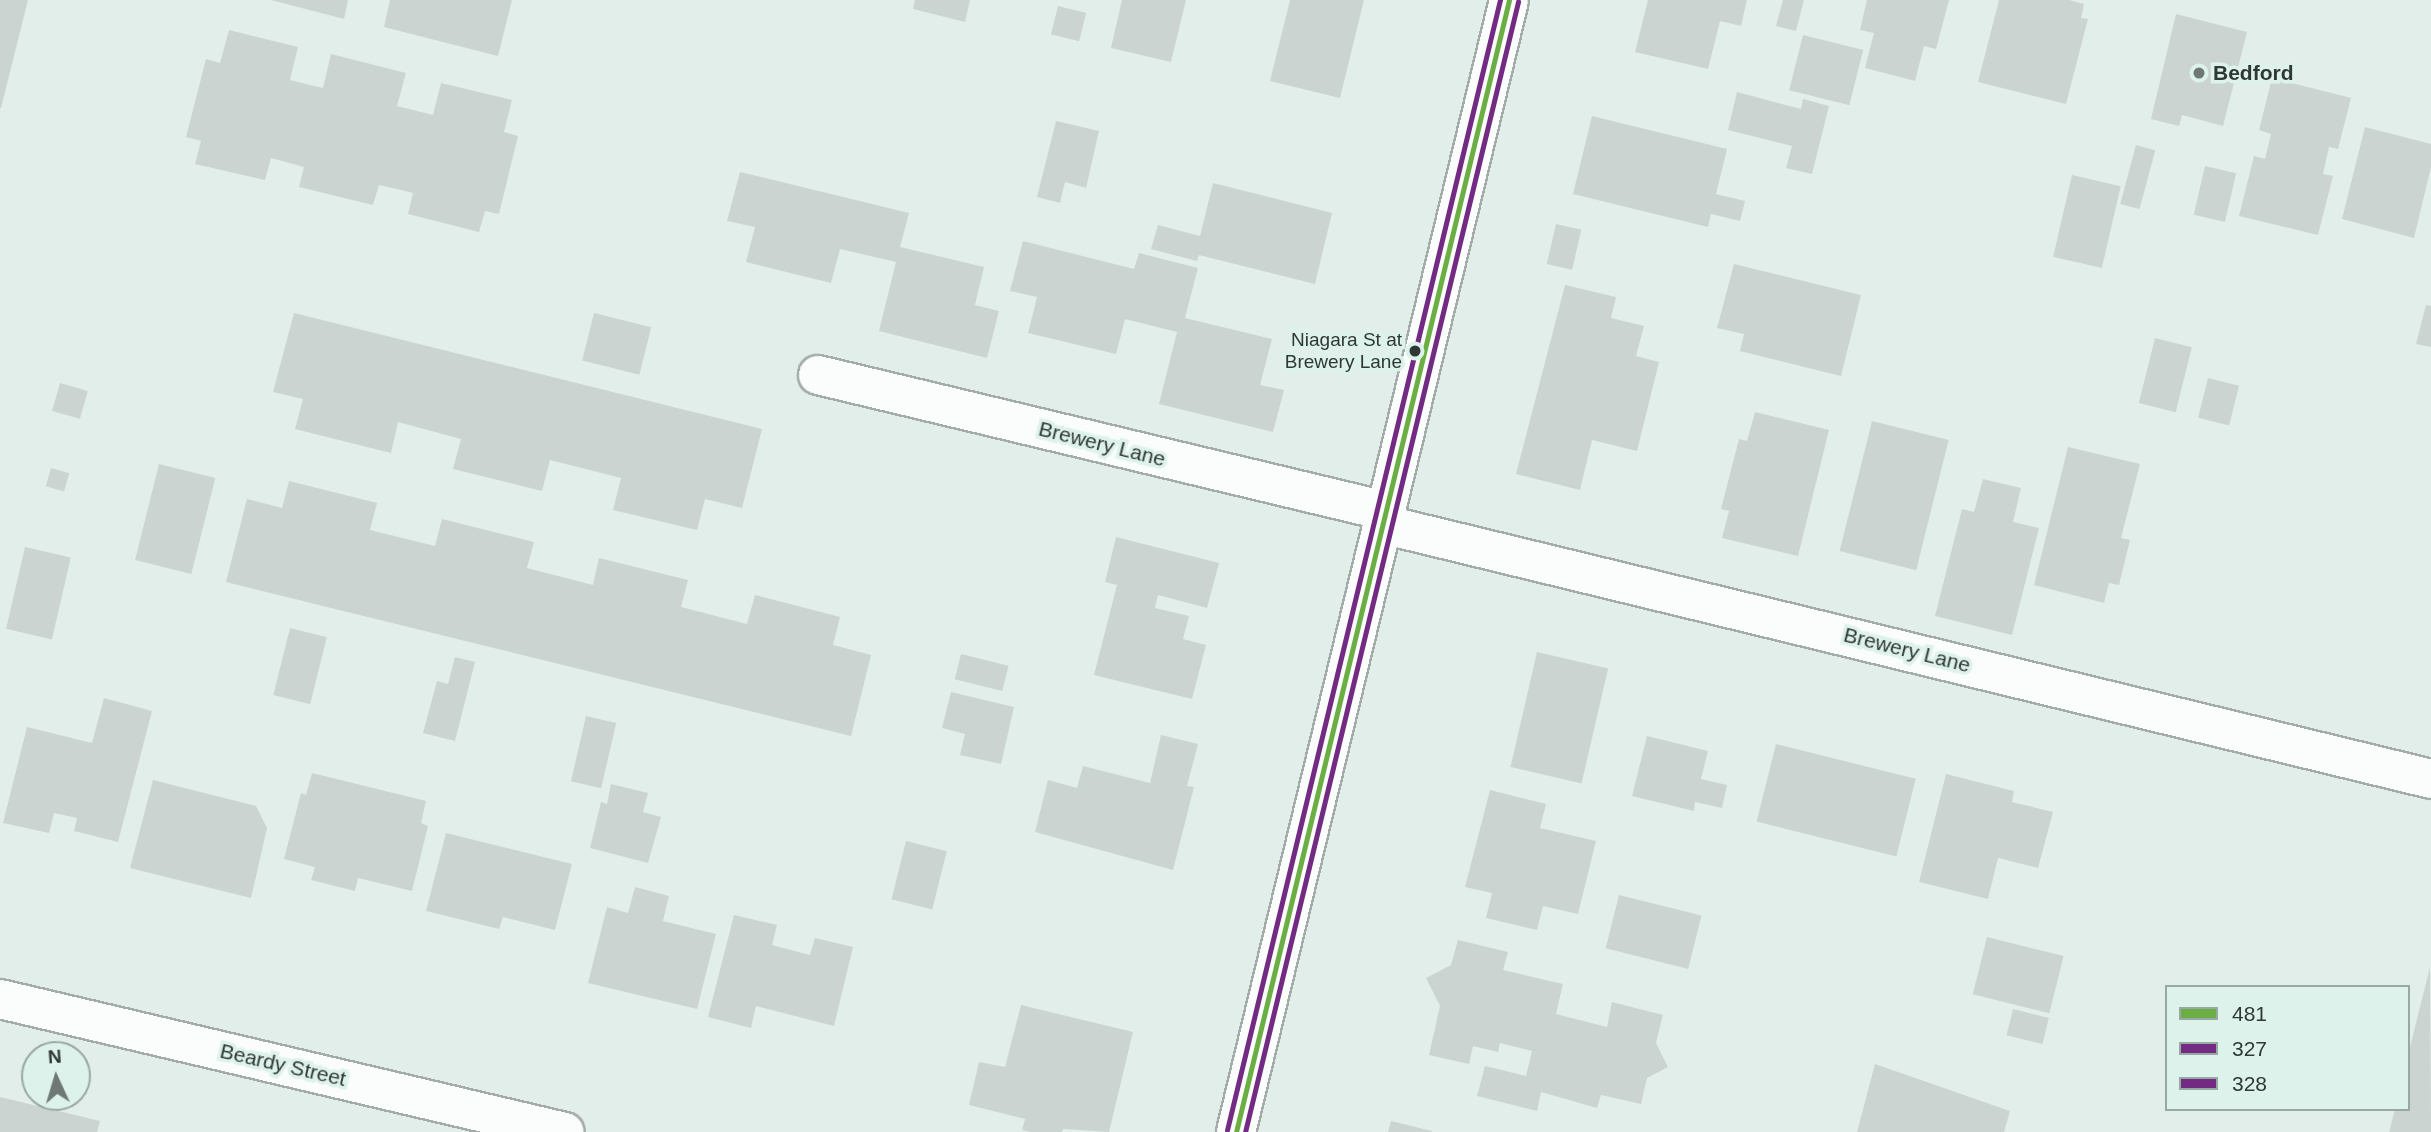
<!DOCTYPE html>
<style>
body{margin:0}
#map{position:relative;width:2431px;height:1132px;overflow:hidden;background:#e2eeea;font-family:Arial,sans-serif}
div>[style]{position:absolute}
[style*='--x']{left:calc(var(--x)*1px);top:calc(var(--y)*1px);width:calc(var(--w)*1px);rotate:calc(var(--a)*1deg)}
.building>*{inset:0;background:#ccd4d2;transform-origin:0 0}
.roads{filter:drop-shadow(2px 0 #a3aca9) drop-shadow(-2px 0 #a3aca9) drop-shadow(0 2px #a3aca9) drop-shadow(0 -2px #a3aca9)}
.minor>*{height:38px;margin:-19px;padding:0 19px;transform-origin:19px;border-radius:19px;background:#fbfcfc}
.bus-1>*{height:5px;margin:-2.5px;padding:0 2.5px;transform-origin:2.5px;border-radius:2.5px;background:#6baf44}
.bus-2>*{height:5px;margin:-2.5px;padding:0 2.5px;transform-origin:2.5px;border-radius:2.5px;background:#732a82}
.bus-3>*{height:5px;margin:-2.5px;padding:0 2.5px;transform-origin:2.5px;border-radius:2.5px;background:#732a82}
.dots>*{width:19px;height:19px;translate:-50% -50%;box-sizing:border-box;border:4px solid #def2ec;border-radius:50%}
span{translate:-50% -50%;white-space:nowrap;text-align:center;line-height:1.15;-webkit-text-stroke:7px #def2ec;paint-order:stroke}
.bus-label{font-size:19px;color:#303836}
.right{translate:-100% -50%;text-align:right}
.poi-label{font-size:21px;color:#303836;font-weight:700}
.left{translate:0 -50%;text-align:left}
.street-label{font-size:21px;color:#303836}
.legend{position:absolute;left:2165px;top:985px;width:245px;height:126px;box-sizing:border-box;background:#def2ec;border:2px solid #98a8a3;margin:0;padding:9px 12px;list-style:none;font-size:21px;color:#303836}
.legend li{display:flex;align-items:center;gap:14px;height:35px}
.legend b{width:35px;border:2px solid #98a8a3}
.north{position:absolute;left:21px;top:1041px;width:70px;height:70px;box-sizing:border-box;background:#def2ec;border:2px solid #98a8a3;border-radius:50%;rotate:356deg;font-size:19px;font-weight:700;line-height:28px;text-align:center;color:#303836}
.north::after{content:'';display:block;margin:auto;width:24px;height:32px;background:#6e7875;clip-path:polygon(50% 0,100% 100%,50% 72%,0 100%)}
</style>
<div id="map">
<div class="building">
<i style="clip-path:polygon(0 0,28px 0,1px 108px,0 108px)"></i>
<i style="clip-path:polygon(271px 0,348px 0,344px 19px)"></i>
<i style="clip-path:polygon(390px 0,512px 0,498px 56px,384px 27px)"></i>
<i style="clip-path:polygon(915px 0,970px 0,965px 22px,913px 9px)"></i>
<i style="clip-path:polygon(1122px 0,1186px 0,1171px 62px,1111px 48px)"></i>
<i style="clip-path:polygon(1290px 0,1364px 0,1340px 98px,1270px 81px)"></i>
<i style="clip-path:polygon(1648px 0,1747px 0,1741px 26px,1720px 21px,1708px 69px,1635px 52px)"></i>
<i style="clip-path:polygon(1783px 0,1804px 0,1796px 31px,1776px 26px)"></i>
<i style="clip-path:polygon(1867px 0,1949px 0,1936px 49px,1924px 46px,1915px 81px,1865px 68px,1874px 33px,1860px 30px)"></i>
<i style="clip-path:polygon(1999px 0,2069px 0,2084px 4px,2081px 18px,2088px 19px,2066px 104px,1978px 82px)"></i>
<i style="left:1058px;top:6px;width:29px;height:29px;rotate:14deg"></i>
<i style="clip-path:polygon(2176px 14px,2247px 32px,2223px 126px,2182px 115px,2179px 126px,2151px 119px)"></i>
<i style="clip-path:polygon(229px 30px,298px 47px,290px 80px,306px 84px,323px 88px,331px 54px,406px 73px,397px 106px,433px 115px,441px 83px,512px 100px,504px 132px,518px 136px,499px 214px,485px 211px,479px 232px,408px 214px,413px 193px,397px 189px,379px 185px,373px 205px,299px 187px,304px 167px,271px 158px,265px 180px,195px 164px,201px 141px,186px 137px,206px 59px,220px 63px)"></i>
<i style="left:1803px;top:35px;width:62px;height:57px;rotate:14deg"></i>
<i style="clip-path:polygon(2272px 78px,2351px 98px,2338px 149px,2329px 147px,2323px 174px,2333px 176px,2318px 235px,2239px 216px,2254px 156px,2265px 159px,2271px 134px,2259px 130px)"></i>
<i style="clip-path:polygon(1737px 92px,1801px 109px,1803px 99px,1829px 106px,1812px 174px,1786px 168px,1792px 146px,1728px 130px)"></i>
<i style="clip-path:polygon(1592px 116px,1727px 149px,1716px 194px,1745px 201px,1740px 221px,1711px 214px,1708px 227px,1573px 194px)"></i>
<i style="clip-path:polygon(1056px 121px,1099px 131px,1086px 188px,1065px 182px,1060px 203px,1037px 197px)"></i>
<i style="clip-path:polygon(2365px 127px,2431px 144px,2431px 167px,2414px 238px,2342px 219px)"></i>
<i style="left:2136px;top:145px;width:20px;height:61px;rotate:15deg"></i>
<i style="left:2205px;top:166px;width:32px;height:50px;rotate:13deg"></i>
<i style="clip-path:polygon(740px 172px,909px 213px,900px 247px,984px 267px,975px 305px,999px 311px,987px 358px,879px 331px,896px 262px,840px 249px,831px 283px,746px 262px,755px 227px,727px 221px)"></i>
<i style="left:2072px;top:175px;width:50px;height:84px;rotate:13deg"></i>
<i style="clip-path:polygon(1213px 183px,1332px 213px,1315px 284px,1199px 255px,1197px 261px,1151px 249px,1158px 225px,1200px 236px)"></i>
<i style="left:1556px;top:224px;width:26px;height:41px;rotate:13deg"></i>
<i style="clip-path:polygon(1023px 241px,1134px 269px,1139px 253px,1198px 268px,1185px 318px,1272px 339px,1260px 385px,1284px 390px,1273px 432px,1159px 404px,1177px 332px,1125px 319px,1116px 354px,1028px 333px,1037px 297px,1010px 291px)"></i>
<i style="clip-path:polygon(1734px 264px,1861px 295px,1841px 376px,1740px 351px,1744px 334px,1717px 328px)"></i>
<i style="clip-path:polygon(1565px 285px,1616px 297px,1611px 318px,1644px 326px,1636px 356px,1659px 362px,1637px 451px,1592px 440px,1580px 490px,1516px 474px)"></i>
<i style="clip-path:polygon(2426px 305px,2431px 306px,2431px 347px,2416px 344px)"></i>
<i style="clip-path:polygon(294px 313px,762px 429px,742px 508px,705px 499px,697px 530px,613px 510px,621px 478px,550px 460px,542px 491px,453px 469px,461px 439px,398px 422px,391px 453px,295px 429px,303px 399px,273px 392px)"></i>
<i style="left:594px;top:313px;width:59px;height:49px;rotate:14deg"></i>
<i style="left:2155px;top:338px;width:38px;height:67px;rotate:14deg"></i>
<i style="left:2208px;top:378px;width:32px;height:41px;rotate:14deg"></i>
<i style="left:60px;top:383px;width:29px;height:29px;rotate:16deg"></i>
<i style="clip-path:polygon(1755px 412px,1829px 430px,1798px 556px,1722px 538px,1729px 511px,1721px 509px,1739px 439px,1747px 441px)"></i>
<i style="left:1872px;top:421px;width:79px;height:134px;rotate:14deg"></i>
<i style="clip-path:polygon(2068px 447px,2140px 464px,2121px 538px,2130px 540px,2119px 585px,2109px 583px,2104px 603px,2034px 585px)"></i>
<i style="left:159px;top:464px;width:58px;height:99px;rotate:14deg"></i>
<i style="left:51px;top:468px;width:19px;height:19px;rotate:16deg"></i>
<i style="clip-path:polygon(1983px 479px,2021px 488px,2013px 522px,2039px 528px,2012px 635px,1935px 616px,1962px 509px,1974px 512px)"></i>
<i style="clip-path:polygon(289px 481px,377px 503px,370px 530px,435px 546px,442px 519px,534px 542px,527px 568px,593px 585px,599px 558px,688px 580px,681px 607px,747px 624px,755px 595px,840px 617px,833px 645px,871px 655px,851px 736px,226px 582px,247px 499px,282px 508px)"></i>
<i style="clip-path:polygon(1116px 537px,1219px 563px,1207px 608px,1158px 595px,1155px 608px,1189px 616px,1183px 639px,1206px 645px,1192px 699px,1094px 675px,1117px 585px,1105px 582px)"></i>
<i style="left:25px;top:547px;width:47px;height:84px;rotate:13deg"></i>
<i style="left:290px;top:628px;width:38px;height:69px;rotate:14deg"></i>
<i style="left:1537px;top:652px;width:73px;height:118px;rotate:13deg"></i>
<i style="left:961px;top:654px;width:49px;height:26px;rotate:14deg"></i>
<i style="clip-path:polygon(455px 657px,475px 662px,455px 741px,423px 733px,437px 681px,448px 684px)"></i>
<i style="clip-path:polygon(951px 692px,1014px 707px,1001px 764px,960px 755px,965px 734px,942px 728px)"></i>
<i style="clip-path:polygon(104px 698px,152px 711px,118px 842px,74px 831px,77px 818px,54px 813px,49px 833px,3px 823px,27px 727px,92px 743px)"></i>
<i style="left:586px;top:716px;width:31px;height:67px;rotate:13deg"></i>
<i style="clip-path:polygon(1161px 735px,1198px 744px,1187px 786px,1194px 787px,1173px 870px,1035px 832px,1048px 780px,1077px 788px,1083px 766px,1150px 783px)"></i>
<i style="clip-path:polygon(1647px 736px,1708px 751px,1701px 779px,1727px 785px,1722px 808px,1695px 802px,1694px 811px,1632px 796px)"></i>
<i style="left:1776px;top:744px;width:144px;height:80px;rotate:14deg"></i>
<i style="clip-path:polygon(312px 773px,426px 801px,421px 823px,428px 826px,412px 891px,358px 878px,355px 891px,311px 880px,315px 867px,284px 859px,301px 793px,306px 795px)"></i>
<i style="clip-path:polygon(1946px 774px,2014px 791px,2012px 802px,2053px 812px,2038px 868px,1998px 858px,1988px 899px,1919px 882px)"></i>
<i style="clip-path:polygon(153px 780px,256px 806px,267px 828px,251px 898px,130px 868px)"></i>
<i style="clip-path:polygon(611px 784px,648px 793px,643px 812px,661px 817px,648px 863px,590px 848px,601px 802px,607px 804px)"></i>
<i style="clip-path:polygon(1490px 790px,1546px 804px,1540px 828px,1596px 841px,1578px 914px,1543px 906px,1537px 930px,1486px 918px,1492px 893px,1465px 887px)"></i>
<i style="clip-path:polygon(446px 833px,572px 864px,555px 930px,503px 917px,499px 929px,426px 911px)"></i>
<i style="left:906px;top:841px;width:42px;height:60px;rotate:14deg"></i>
<i style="clip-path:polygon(635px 887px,669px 896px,663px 921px,716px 934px,697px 1009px,588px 983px,607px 907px,628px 913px)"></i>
<i style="left:1619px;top:895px;width:85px;height:55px;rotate:14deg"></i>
<i style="clip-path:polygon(734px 915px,777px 925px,772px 945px,810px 955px,815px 938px,853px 947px,834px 1026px,756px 1006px,751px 1028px,708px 1017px)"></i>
<i style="left:1987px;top:937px;width:79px;height:59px;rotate:14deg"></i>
<i style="clip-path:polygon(1458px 940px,1508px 952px,1503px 970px,1563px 984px,1556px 1014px,1607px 1027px,1612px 1002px,1663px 1015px,1656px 1043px,1668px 1067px,1647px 1078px,1641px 1104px,1601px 1095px,1597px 1108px,1541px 1092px,1537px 1111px,1477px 1096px,1485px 1066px,1526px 1076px,1532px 1051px,1500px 1043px,1498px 1052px,1473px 1046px,1469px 1064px,1429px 1055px,1440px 1006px,1426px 978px,1451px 965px)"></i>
<i style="clip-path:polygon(2430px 967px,2431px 1132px,2389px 1132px,2395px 1109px,2408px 1109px,2408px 1055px)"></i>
<i style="clip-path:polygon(1021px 1005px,1133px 1032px,1109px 1132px,1063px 1129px,1062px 1132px,1031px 1132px,1022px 1130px,1025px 1119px,969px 1105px,979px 1062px,1005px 1067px)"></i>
<i style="left:2013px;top:1009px;width:37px;height:27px;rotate:14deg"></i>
<i style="clip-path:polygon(1875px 1064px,2010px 1111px,2004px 1132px,1857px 1132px)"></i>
<i style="clip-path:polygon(0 1097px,100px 1121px,97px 1132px,0 1132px)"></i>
<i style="clip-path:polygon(1391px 1121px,1432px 1131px,1432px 1132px,1388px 1132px)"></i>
</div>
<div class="roads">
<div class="minor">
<i style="--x:818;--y:375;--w:584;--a:13.47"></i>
<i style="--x:1382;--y:524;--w:1080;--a:13.66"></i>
<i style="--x:0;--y:999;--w:580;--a:13.25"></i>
<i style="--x:1236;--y:1132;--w:1164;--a:-76.44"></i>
</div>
</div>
<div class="bus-1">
<i style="--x:1236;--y:1132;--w:1164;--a:-76.44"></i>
</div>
<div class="bus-2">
<i style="--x:1245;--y:1132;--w:1163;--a:-76.42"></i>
</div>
<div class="bus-3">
<i style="--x:1227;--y:1130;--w:1163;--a:-76.42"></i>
</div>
<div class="dots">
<i style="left:2199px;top:73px;background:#6e7875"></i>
<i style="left:1415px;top:351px;background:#303836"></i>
</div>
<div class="bus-label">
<span class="right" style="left:1402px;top:351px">Niagara St at<br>Brewery Lane</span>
</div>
<div class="poi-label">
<span class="left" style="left:2213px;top:73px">Bedford</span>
</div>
<div class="street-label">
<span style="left:1102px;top:444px;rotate:14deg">Brewery Lane</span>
<span style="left:1907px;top:650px;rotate:14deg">Brewery Lane</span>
<span style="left:283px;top:1065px;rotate:13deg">Beardy Street</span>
</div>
<ul class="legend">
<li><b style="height:9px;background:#6baf44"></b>481</li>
<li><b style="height:9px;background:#732a82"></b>327</li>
<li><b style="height:9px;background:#732a82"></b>328</li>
</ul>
<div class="north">N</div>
</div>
